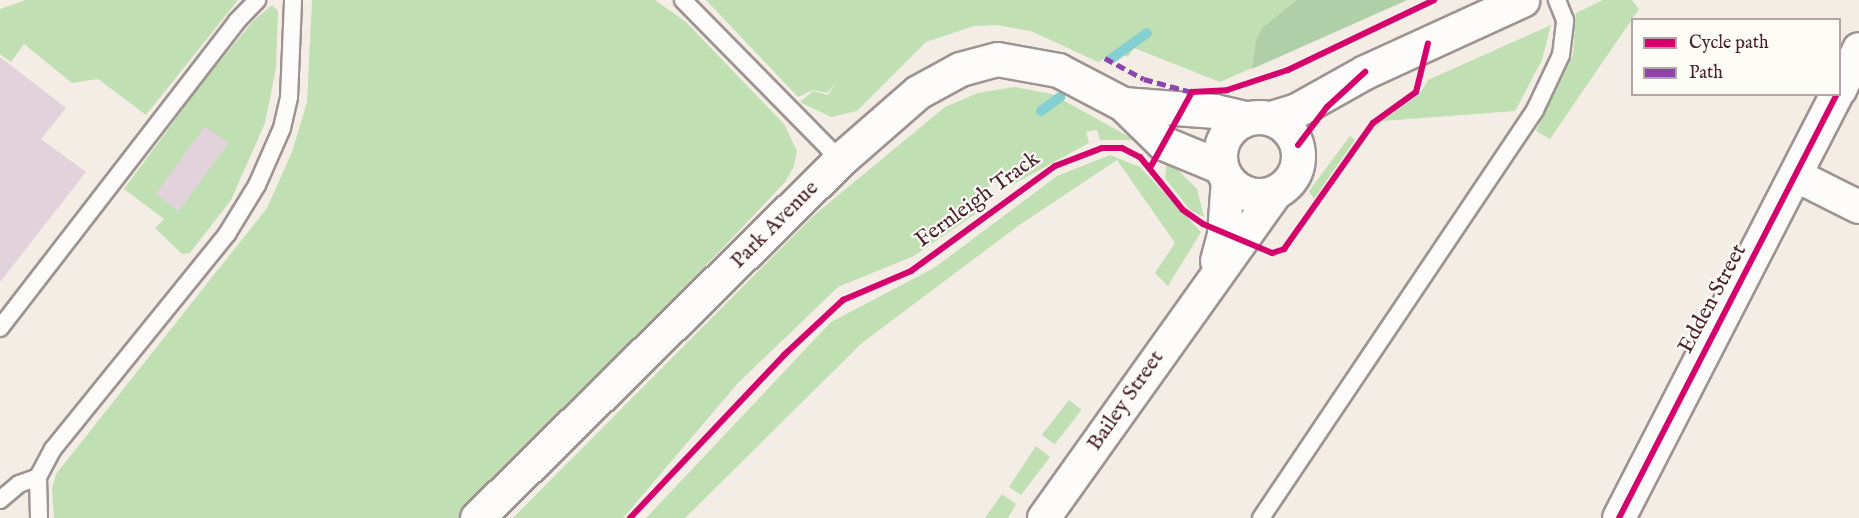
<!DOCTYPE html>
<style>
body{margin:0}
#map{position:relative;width:1859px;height:518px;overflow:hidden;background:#f3ede5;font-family:"IM FELL English",serif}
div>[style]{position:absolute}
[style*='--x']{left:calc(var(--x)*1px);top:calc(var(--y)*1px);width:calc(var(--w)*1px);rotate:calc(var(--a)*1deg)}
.green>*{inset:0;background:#c0e0b4;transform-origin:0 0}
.forest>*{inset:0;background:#afcfa8}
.stream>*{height:10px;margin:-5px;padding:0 5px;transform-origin:5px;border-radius:5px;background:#84cfd1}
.building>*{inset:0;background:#e1d2db;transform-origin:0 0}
.roads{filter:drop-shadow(2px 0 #9e9391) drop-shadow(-2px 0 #9e9391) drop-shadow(0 2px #9e9391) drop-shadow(0 -2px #9e9391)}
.service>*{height:16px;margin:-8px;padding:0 8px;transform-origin:8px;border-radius:8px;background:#fdfcfb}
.minor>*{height:32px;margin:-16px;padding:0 16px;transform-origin:16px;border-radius:16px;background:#fdfcfb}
.secondary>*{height:33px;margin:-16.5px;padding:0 16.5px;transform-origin:16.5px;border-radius:16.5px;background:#fdfcfb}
.secondary>.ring{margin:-16.5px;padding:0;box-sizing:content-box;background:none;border:33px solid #fdfcfb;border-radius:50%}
.quiet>*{height:4.5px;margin-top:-2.25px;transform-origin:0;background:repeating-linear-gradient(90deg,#8e44ad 0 9px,transparent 0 13.5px)}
.cycleway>*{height:6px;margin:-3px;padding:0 3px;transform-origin:3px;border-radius:3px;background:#d6006c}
span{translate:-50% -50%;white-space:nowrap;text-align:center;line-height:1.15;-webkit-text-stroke:4.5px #fdfcf7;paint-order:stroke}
.street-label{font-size:22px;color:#4a1f2b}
.legend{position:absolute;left:1631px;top:18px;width:210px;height:78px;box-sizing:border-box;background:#fdfcf7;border:2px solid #b5a4a5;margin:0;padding:8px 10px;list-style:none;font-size:18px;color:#4a1f2b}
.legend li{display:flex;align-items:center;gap:12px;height:30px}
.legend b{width:30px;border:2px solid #b5a4a5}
</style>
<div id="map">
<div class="green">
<i style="clip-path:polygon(26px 0,238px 0,146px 115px,98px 79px,72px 83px,24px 44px,11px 62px,0 54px,0 9px)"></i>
<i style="clip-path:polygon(312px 0,655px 0,686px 22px,784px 124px,797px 151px,794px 166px,785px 182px,720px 251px,458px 518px,54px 518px,52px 489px,56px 474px,267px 208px,292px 152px,307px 102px)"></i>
<i style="clip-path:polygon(706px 0,1407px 0,1220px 82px,1134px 48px,1128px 57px,1117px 52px,1098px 62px,1031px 31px,996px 25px,974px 26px,926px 42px,857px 111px,831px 117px,800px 102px,813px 91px,828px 95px,835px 84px,827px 93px,813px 90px,798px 97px)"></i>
<i style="clip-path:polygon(1603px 0,1632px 0,1639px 9px,1550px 139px,1536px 131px,1573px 55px,1576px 13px)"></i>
<i style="clip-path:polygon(272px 5px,278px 11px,276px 68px,265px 123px,231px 200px,190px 253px,182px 254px,155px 228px,164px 219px,124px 189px,203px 82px,253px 21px)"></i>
<i style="clip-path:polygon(1551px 25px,1542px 60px,1515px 111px,1383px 121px,1374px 130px,1379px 123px,1419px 95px,1428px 80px)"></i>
<i style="clip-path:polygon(1014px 87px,1052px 94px,1135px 140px,1100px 140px,1097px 130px,1086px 132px,1089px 143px,1012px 185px,1004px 176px,975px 196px,984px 208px,914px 256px,838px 287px,738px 383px,623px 518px,513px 518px,813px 216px,945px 107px,978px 93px)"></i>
<i style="clip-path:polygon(1350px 136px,1355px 140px,1314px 199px,1309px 191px)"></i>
<i style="clip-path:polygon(1110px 155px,1140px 167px,1201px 232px,1168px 286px,1155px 273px,1175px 243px,1117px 160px,1018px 226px,862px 343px,685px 518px,646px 518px,831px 322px,934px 268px,1057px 176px)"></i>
<i style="clip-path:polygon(1167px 159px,1197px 189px,1204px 217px,1190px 210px,1165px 178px)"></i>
<i style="left:1069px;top:400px;width:16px;height:44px;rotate:38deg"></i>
<i style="clip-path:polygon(1036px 446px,1050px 457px,1021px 495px,1009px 487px)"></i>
<i style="clip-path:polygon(1002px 494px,1016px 504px,1008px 518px,985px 518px)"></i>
</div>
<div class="forest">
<i style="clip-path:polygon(1297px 0,1407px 0,1252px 69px,1256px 41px,1263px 27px)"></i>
</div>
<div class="stream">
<i style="--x:1111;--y:59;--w:44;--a:-35.8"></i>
<i style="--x:1041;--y:111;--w:24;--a:-36"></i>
</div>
<div class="building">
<i style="clip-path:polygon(0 57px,66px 108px,41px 139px,86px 172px,0 282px)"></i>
<i style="left:205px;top:126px;width:29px;height:84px;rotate:36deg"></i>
</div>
<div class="roads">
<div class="service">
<i style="--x:683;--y:0;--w:224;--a:45.5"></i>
<i style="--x:0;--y:328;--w:388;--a:-52.3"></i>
<i style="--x:237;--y:21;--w:29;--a:-46"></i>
<i style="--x:0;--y:500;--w:25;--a:-40"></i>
<i style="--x:19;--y:484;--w:20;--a:-20"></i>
<i style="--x:39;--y:518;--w:41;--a:-91.4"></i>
<i style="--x:38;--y:477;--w:32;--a:-62"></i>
<i style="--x:53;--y:449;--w:277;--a:-51"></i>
<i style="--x:227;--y:234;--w:57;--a:-58.5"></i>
<i style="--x:257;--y:185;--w:62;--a:-66.3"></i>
<i style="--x:282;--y:128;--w:32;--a:-77"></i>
<i style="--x:289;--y:97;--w:97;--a:-87.6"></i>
<i style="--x:1261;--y:518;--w:491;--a:-56.1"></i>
<i style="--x:1535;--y:110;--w:61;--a:-64.7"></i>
<i style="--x:1561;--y:55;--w:35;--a:-83"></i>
<i style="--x:1565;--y:20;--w:22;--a:-112"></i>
</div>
<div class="minor">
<i style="--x:1840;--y:90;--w:45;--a:-65.1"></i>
<i style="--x:1797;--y:176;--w:69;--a:26.6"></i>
<i style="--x:1217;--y:261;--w:28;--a:-75"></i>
<i style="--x:1224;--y:234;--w:55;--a:-85.8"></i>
<i style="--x:1044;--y:518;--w:402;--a:-54.5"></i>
<i style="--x:1619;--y:518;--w:477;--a:-62.8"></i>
</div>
<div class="secondary">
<i style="--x:1123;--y:104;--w:92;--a:4.4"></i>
<i style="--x:1215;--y:111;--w:31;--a:13"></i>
<i class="ring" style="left:1220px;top:117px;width:45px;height:45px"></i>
<i style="--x:1271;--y:118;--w:27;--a:-17"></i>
<i style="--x:1297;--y:110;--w:78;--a:-29.2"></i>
<i style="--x:1365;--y:72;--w:173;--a:-24.6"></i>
<i style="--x:477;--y:518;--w:510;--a:-44.6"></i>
<i style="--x:840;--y:160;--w:103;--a:-41.1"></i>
<i style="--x:918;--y:92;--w:48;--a:-28.7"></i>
<i style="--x:960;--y:69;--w:38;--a:-15"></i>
<i style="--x:997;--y:59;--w:62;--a:10.2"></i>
<i style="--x:1058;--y:70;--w:73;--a:27.6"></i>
<i style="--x:1123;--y:104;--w:56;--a:44.3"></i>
<i style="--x:1163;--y:143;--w:63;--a:22.5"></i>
</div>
</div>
<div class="quiet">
<i style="--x:1105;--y:58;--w:44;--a:28.3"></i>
<i style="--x:1144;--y:79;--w:50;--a:15.2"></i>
</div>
<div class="cycleway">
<i style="--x:1298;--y:145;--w:48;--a:-52.7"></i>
<i style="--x:1327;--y:107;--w:52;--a:-42.6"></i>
<i style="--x:1150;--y:168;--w:87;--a:-61.1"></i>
<i style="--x:1192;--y:92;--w:35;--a:-3"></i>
<i style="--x:1227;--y:90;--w:64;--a:-18.2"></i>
<i style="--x:1288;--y:70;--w:162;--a:-25.6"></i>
<i style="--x:630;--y:518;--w:224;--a:-46.6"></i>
<i style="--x:784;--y:355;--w:81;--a:-43"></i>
<i style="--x:843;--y:300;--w:74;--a:-23.1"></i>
<i style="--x:911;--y:271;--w:178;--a:-36.1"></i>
<i style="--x:1055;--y:166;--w:50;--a:-21"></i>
<i style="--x:1102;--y:148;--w:20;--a:0"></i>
<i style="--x:1122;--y:148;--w:20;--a:27"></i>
<i style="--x:1140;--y:157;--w:68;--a:50.9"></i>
<i style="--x:1183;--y:210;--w:24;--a:35"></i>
<i style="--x:1203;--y:224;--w:75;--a:22.8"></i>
<i style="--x:1272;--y:253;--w:13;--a:-18"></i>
<i style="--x:1284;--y:249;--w:154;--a:-54.8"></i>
<i style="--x:1373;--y:123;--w:53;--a:-35.8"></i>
<i style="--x:1416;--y:92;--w:50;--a:-76.2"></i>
<i style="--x:1619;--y:518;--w:477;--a:-62.8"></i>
</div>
<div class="street-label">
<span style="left:978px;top:200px;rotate:-36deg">Fernleigh Track</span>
<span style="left:775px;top:225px;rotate:-45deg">Park Avenue</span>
<span style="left:1713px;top:299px;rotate:-62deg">Edden Street</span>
<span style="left:1126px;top:401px;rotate:-55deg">Bailey Street</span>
</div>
<ul class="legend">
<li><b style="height:8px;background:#d6006c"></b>Cycle path</li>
<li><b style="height:8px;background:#8e44ad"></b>Path</li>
</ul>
</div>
